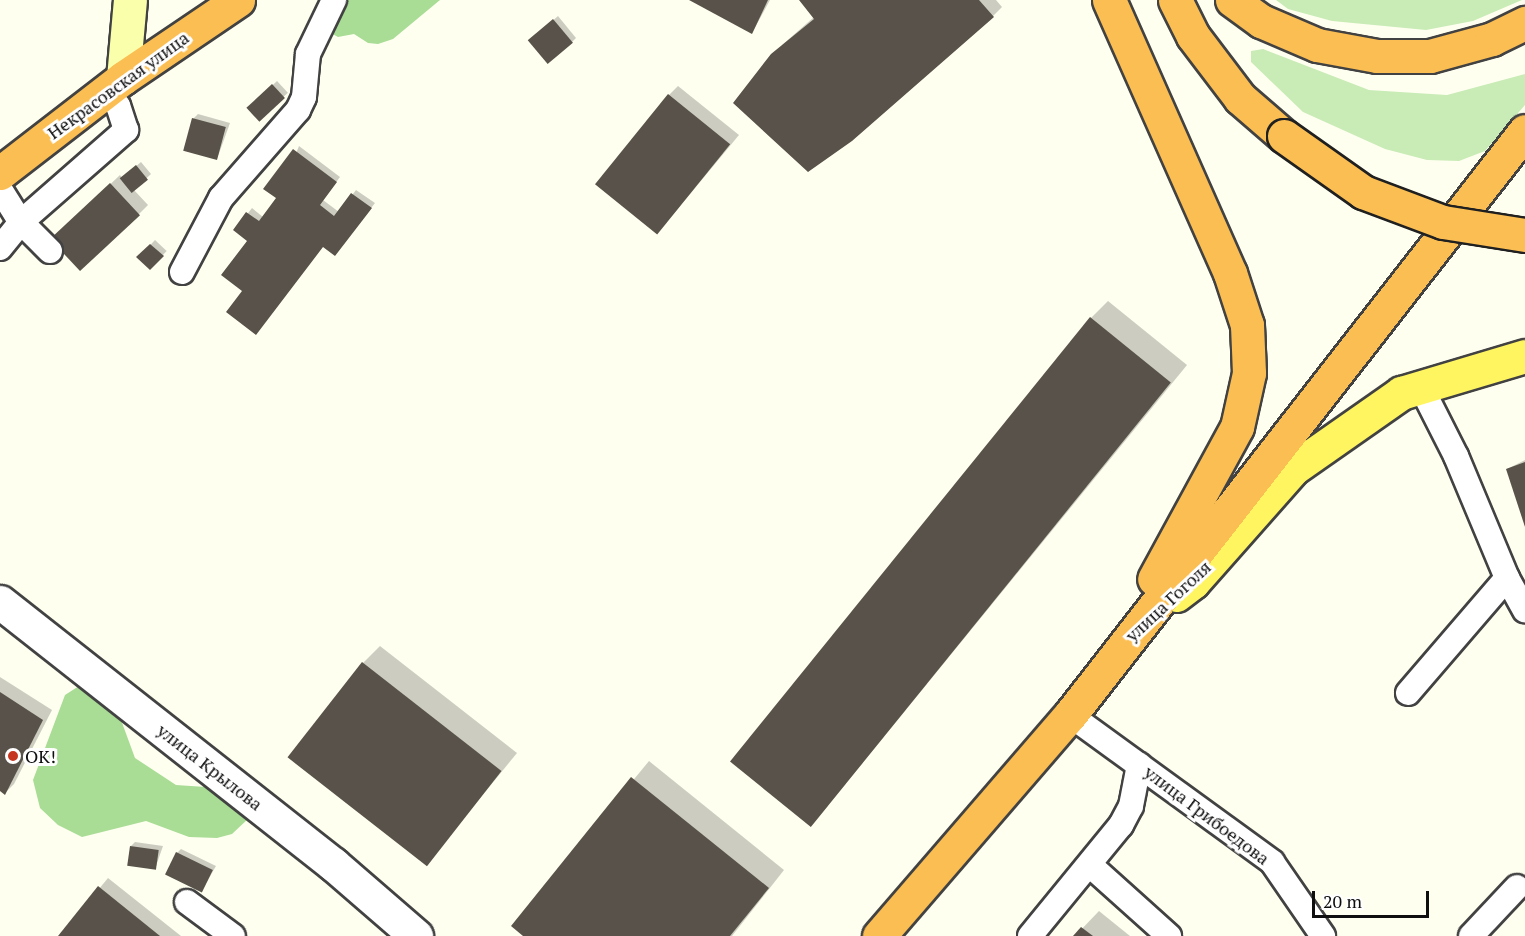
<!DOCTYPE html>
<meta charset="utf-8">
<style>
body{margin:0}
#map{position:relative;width:1525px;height:936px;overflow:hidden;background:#fffff0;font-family:"PT Serif",serif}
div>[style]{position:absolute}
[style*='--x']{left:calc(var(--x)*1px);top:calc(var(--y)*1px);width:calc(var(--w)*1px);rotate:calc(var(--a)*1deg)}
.green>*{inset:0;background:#c9ecb7}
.forest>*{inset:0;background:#a9dd96}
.shadow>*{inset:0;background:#0003;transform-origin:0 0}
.building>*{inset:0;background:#58524a;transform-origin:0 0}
.roads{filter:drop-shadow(2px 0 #424242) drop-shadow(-2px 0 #424242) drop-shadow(0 2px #424242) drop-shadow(0 -2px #424242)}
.lane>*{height:24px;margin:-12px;padding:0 12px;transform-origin:12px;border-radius:12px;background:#fff}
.street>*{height:33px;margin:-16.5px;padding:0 16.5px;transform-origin:16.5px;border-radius:16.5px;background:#fff}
.secondary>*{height:33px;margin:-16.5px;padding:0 16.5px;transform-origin:16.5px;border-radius:16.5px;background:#f9ffab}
.primary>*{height:33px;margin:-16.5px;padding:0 16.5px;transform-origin:16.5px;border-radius:16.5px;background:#fff561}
.highway>*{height:33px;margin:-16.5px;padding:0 16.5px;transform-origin:16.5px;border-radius:16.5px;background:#fbbe52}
.bridges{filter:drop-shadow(2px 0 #202020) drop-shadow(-2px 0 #202020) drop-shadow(0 2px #202020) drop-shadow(0 -2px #202020)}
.highway-bridge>*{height:33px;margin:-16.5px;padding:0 16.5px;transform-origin:16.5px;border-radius:16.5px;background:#fbbe52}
.dots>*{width:16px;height:16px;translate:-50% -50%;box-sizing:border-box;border:3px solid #fff;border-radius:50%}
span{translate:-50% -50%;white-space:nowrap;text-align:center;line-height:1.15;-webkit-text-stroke:6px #fff;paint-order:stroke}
.street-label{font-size:18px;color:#0f0f0f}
.poi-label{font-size:18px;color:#0f0f0f}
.left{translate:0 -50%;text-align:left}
.scale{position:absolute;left:1312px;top:891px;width:117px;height:27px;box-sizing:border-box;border:3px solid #0f0f0f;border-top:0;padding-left:8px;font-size:18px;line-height:21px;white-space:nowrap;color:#0f0f0f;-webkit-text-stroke:4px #fff;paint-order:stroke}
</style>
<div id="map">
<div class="green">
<i style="clip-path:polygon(1276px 0,1522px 0,1473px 21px,1426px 30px,1332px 21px,1288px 9px)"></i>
<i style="clip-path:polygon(1263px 49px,1369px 90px,1447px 95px,1525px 74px,1525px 105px,1485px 151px,1459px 161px,1427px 160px,1385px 149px,1303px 112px,1251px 62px,1251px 51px)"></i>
</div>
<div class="forest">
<i style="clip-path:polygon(343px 0,440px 0,393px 39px,378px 44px,368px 43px,354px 34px,338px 37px,329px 32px)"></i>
<i style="clip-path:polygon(79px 686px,98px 693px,117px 709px,135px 758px,176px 785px,221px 788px,249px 818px,232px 834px,217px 838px,189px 837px,146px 821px,82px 837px,58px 825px,40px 808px,33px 780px,65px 695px)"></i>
</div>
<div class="shadow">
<i style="clip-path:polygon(694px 0,770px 0,752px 33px)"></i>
<i style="clip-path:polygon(801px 0,996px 0,1002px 7px,993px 16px,782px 45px,814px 17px)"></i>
<i style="clip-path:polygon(558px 16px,576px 38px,572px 42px,534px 37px)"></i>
<i style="left:277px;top:81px;width:16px;height:39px;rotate:47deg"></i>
<i style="clip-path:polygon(678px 86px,739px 135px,666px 223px,669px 95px)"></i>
<i style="clip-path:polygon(198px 114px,230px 123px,217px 159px,193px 119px)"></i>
<i style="clip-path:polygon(299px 146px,340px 177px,323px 200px,339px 212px,356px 190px,375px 203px,339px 250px,324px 246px,244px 291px,249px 241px,235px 230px,252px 208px,263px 217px,278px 198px)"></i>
<i style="clip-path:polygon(141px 162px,151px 174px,134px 190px,148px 205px,139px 214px,62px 230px,120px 175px,122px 178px)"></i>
<i style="left:155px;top:240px;width:16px;height:23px;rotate:43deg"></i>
<i style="clip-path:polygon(1108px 301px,1187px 365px,812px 825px,1091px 318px)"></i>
<i style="clip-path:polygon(1525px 460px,1525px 522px,1507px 469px)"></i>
<i style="clip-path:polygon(380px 646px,517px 753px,427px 863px,363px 663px)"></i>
<i style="clip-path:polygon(0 677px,52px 710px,14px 784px,5px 793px,0 789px)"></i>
<i style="clip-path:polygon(649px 761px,784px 870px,732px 936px,525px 936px,513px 926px)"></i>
<i style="clip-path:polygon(135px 842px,163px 846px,155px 869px,131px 846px)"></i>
<i style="clip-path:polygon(181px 849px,216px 866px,201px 892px,177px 853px)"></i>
<i style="clip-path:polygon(108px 878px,181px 936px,60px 936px)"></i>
<i style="clip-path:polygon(1099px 911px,1130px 936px,1075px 936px)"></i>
</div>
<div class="building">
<i style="clip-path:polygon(689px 0,768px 0,752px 34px)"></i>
<i style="clip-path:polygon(799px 0,979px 0,994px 17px,852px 141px,808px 172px,733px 103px,771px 54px,814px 19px)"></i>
<i style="left:553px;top:19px;width:31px;height:33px;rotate:50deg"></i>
<i style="left:272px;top:84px;width:19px;height:35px;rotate:47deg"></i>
<i style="left:668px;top:94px;width:80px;height:116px;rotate:39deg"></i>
<i style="left:192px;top:118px;width:35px;height:34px;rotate:15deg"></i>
<i style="clip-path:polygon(293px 149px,337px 182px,320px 205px,334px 216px,351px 193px,372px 208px,335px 256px,323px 247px,256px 335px,226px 312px,242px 291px,221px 275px,247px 241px,233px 230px,246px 212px,259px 221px,276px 198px,263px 189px)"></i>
<i style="left:136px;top:165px;width:19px;height:21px;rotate:51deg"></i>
<i style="left:110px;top:183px;width:44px;height:82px;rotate:47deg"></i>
<i style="clip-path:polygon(150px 244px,164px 256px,150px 270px,136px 257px)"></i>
<i style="left:1090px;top:317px;width:104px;height:572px;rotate:39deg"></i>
<i style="clip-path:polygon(1525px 462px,1525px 527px,1506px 469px)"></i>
<i style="left:362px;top:662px;width:177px;height:121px;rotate:38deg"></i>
<i style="clip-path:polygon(0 692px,43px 720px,5px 795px,0 791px)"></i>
<i style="clip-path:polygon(631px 777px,769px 888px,730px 936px,523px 936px,511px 926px)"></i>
<i style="left:130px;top:846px;width:29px;height:20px;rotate:8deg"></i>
<i style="left:176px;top:852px;width:41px;height:25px;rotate:26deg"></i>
<i style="clip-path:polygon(98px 886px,160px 936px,58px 936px)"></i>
<i style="clip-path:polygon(1081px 927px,1093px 936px,1073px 936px)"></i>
</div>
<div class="roads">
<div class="lane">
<i style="--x:0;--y:189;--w:39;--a:58"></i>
<i style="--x:21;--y:222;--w:41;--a:45"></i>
<i style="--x:0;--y:248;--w:33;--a:-51"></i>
<i style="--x:21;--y:222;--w:140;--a:-41.2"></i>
<i style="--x:126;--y:130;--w:25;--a:-108"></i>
<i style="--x:118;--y:106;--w:19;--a:-129"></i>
<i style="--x:182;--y:272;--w:84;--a:-62.2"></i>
<i style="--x:221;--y:198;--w:117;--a:-48.8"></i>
<i style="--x:298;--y:110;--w:14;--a:-65"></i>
<i style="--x:304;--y:97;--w:43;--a:-84.7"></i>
<i style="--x:308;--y:54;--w:60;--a:-64.3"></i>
<i style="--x:1420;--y:385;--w:80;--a:63.1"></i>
<i style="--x:1456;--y:456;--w:132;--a:67.3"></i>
<i style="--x:1507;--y:578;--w:37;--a:61"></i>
<i style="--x:1408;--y:693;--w:152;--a:-49.3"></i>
<i style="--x:1070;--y:715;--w:250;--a:36"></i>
<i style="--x:1272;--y:862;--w:90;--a:55.4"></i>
<i style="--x:1091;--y:866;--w:105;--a:41.9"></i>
<i style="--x:187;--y:902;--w:57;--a:36.5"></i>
<i style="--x:1030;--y:936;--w:144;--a:-50.7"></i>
<i style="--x:1121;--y:825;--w:21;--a:-62"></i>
<i style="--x:1131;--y:806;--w:42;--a:-79"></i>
<i style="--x:1471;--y:936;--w:67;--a:-46.8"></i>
</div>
<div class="street">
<i style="--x:0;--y:602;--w:424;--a:38.2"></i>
<i style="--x:333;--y:864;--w:110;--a:40.9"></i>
</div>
<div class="secondary">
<i style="--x:123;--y:78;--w:78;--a:-84.9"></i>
</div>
<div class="primary">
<i style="--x:1176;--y:595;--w:21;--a:-37"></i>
<i style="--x:1193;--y:582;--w:152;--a:-48.5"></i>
<i style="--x:1294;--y:468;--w:131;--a:-35"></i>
<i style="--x:1401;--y:393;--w:129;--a:-16.6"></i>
</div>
<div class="highway">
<i style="--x:1109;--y:0;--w:299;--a:66.1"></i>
<i style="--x:1230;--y:273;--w:55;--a:71.9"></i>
<i style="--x:1247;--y:325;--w:48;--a:87.6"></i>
<i style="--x:1249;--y:373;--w:55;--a:102.5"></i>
<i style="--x:1237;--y:427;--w:173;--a:118.6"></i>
<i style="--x:1175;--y:0;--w:40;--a:63.4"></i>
<i style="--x:1193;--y:36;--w:78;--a:52.8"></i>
<i style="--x:1240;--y:98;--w:58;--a:40.8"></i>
<i style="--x:1232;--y:0;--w:36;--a:36"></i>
<i style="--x:1261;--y:21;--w:61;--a:23.2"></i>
<i style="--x:1317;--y:45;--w:61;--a:10.4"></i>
<i style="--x:1377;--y:56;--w:53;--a:0"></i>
<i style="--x:1430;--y:56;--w:64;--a:-15.3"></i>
<i style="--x:1492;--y:39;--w:37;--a:-26"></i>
<i style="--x:0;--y:173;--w:155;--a:-37.7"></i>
<i style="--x:123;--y:78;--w:139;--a:-34.1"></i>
<i style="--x:879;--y:936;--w:292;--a:-49.2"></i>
<i style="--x:1070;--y:715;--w:740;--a:-52.08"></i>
</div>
</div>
<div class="bridges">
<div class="highway-bridge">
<i style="--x:1284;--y:136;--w:97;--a:35.3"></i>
<i style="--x:1363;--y:192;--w:85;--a:20.6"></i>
<i style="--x:1443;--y:222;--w:83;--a:9"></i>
</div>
</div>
<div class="dots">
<i style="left:13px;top:756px;background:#c6351f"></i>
</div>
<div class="street-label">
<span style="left:118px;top:85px;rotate:-36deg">Некрасовская улица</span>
<span style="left:1168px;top:601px;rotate:-43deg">улица Гоголя</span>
<span style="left:210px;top:767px;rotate:38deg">улица Крылова</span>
<span style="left:1207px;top:815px;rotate:37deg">улица Грибоедова</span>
</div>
<div class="poi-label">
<span class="left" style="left:25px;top:756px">ОК!</span>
</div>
<div class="scale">20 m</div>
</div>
